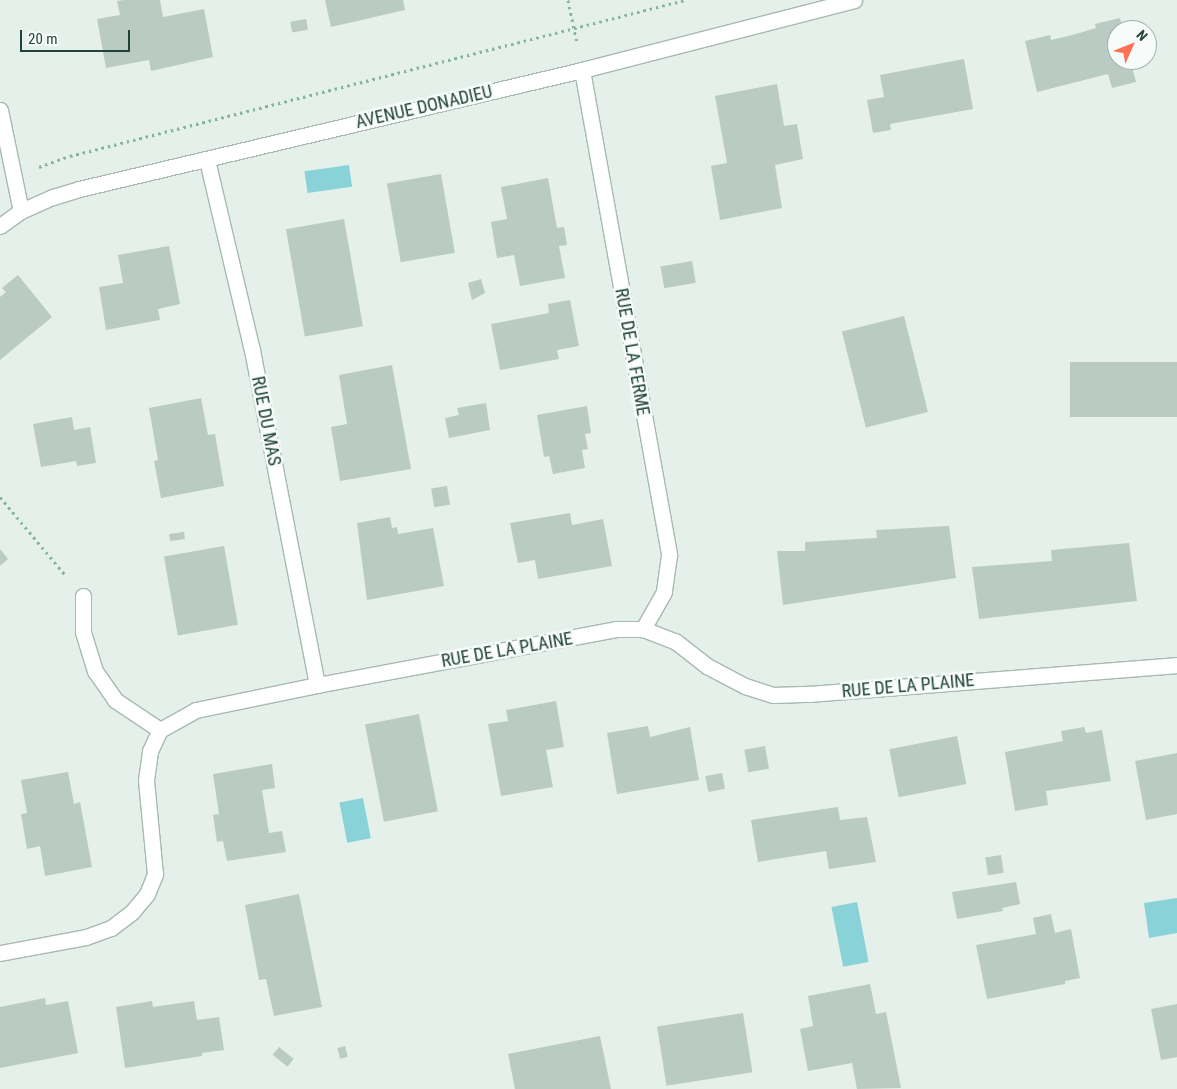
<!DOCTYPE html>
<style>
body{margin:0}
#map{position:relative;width:1177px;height:1089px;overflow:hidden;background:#e5f0ea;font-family:"Roboto Condensed",sans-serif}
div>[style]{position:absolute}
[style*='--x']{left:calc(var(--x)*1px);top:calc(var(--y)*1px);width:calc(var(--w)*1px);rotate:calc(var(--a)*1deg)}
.water>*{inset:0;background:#89d3d8;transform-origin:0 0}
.building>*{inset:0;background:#bacbc3;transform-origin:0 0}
.path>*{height:3px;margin-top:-1.5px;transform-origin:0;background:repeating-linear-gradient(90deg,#83b6a2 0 2.5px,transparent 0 6.5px)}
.roads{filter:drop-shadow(1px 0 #a7b9b1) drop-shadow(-1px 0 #a7b9b1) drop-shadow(0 1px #a7b9b1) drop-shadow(0 -1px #a7b9b1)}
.minor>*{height:15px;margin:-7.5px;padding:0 7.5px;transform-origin:7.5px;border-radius:7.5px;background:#fff}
span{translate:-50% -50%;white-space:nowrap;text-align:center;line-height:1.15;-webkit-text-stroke:5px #f7fbf9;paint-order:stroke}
.street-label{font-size:18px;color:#224438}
.north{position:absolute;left:1107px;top:20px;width:50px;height:50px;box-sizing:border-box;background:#f7fbf9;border:1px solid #a2b2ac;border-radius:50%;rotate:46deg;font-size:14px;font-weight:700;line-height:20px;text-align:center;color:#224438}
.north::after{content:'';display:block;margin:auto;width:18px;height:22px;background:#fe7155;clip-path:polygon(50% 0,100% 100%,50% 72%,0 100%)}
.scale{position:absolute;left:20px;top:30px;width:110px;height:22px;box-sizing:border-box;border:2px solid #224438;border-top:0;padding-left:6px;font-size:15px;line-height:18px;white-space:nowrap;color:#224438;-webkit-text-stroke:4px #f7fbf9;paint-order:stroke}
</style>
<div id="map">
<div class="water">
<i style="left:349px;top:165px;width:22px;height:45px;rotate:82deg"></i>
<i style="left:363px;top:798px;width:41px;height:24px;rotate:79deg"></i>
<i style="clip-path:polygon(1177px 898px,1177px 933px,1149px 938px,1144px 903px)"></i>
<i style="left:857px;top:902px;width:61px;height:26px;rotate:79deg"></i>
</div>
<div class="building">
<i style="clip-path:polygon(124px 0,160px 0,163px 17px,204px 9px,213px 57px,151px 71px,149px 60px,106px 68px,97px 19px,120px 15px,117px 1px)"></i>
<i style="clip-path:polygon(325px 0,403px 0,405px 10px,331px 27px)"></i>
<i style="clip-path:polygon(1120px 18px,1123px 30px,1117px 30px,1117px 60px,1130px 60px,1136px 82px,1112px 88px,1108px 74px,1037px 92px,1025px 41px,1050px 35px,1051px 40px,1076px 34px,1096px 28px,1095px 24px)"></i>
<i style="left:306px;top:19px;width:11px;height:16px;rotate:80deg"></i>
<i style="clip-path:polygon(964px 59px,973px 109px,890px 124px,891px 130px,873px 133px,867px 100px,884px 97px,880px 75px)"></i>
<i style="clip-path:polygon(777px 84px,784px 126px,797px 124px,803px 159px,775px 165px,782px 208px,720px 220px,711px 166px,727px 163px,715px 96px)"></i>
<i style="left:441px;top:174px;width:80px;height:55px;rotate:80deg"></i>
<i style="clip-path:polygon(548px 178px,557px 228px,564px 227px,567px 245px,559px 246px,565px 278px,520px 286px,514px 255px,497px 258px,491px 222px,507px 219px,501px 187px)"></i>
<i style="left:344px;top:219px;width:109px;height:59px;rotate:80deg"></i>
<i style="clip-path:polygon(169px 246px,180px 304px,158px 309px,160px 320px,106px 330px,99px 287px,123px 283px,118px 255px)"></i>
<i style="left:692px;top:261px;width:22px;height:32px;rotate:80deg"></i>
<i style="clip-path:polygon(18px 275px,52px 317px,0 360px,0 297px,6px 292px,2px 288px)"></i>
<i style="clip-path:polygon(481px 279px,485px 293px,472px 300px,468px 283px)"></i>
<i style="clip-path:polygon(570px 300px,579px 346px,557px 350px,559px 359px,500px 370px,491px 324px,549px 313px,548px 304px)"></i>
<i style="left:904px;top:316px;width:99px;height:64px;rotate:76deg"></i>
<i style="left:1177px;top:362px;width:55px;height:107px;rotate:90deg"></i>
<i style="clip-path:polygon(392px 365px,411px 469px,340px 481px,331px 427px,347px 424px,339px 375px)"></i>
<i style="clip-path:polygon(201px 398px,208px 435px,215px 434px,224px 486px,161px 498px,154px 461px,158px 460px,149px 408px)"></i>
<i style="clip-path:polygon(486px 403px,490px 430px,449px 438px,445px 418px,459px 415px,457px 408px)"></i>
<i style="clip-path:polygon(587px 406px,591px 433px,585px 434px,588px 449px,582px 450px,585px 468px,553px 474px,549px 456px,544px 457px,537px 415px)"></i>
<i style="clip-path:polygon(72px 417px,74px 430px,90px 427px,96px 463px,77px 466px,76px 461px,41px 467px,33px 424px)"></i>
<i style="left:447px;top:486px;width:19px;height:16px;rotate:81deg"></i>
<i style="clip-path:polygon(570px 513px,572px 525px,603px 519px,612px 566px,538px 579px,535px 560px,518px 563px,510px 523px)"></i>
<i style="clip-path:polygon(390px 517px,392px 528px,397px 527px,398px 534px,433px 528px,444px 586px,367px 600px,357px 523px)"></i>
<i style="clip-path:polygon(949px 526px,956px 578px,783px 605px,777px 551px,805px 551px,805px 542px,877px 538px,876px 530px)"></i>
<i style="left:184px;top:532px;width:7px;height:15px;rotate:82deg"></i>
<i style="clip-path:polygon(1129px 543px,1137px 601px,979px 619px,972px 567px,1052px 561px,1051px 550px)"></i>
<i style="left:224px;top:546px;width:80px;height:61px;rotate:80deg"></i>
<i style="clip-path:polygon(0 549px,8px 559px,0 566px)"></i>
<i style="clip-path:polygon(556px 701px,564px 747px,546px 750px,553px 787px,501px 796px,488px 724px,508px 721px,506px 710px)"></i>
<i style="left:419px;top:714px;width:99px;height:55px;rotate:79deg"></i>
<i style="clip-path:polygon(648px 726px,650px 737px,690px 727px,699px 780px,617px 794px,607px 733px)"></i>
<i style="clip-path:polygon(1084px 727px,1086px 733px,1102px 730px,1111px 781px,1046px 791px,1048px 805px,1015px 811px,1005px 752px,1063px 741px,1061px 731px)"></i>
<i style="left:957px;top:736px;width:49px;height:69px;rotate:79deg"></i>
<i style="left:765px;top:746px;width:23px;height:21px;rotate:80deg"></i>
<i style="clip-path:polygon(1177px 753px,1177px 814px,1146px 820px,1135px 761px)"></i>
<i style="clip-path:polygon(272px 764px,275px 788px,262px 790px,269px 833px,282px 831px,286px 852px,227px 861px,223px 841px,217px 842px,213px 815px,219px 814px,213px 774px)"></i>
<i style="clip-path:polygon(68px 772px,74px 804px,80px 802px,92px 867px,45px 876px,40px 846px,27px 849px,21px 814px,27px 813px,21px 780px)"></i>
<i style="left:722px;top:773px;width:16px;height:17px;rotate:79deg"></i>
<i style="clip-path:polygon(838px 807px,840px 820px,867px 817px,876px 862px,829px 869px,826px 851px,758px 862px,751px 820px)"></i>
<i style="left:1001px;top:855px;width:18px;height:16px;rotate:81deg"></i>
<i style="clip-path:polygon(1016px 882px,1020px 904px,1002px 908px,1003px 911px,957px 919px,952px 892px)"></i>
<i style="clip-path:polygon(299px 894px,322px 1007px,274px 1016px,266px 979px,259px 980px,245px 905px)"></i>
<i style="clip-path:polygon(1051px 914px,1055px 933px,1071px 929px,1080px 978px,1065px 981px,1065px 984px,987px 999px,976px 945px,1036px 934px,1033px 918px)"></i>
<i style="clip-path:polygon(870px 984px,876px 1014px,886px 1012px,901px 1088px,857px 1089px,852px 1063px,808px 1071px,800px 1029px,813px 1026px,808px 996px)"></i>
<i style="clip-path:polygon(45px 998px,46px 1005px,68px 1001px,78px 1053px,0 1068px,0 1007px)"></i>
<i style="clip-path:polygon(152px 1001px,153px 1007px,194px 1001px,197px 1020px,219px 1017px,224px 1050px,202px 1053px,202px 1056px,125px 1068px,116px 1007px)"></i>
<i style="clip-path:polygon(1177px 1004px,1177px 1057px,1161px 1060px,1151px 1009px)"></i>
<i style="left:743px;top:1013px;width:60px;height:87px;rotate:81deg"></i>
<i style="clip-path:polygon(600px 1036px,611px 1089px,515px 1089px,508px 1054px)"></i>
<i style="left:345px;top:1046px;width:11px;height:8px;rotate:75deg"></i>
<i style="left:279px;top:1047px;width:19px;height:10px;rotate:39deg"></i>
</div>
<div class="path">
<i style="--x:568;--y:0;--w:44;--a:78.2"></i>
<i style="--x:39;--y:167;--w:33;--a:-20"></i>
<i style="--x:70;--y:156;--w:634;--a:-14.23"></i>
<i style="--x:0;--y:497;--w:103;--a:50.1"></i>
</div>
<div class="roads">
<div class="minor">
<i style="--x:582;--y:70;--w:493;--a:79.8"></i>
<i style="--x:669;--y:555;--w:37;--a:98"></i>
<i style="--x:664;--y:592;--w:43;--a:119.6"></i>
<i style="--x:0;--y:110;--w:103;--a:78.3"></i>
<i style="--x:207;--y:160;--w:195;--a:76.7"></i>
<i style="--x:252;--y:350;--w:341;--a:79"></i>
<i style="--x:0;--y:226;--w:26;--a:-36"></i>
<i style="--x:21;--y:211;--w:35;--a:-24"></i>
<i style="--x:53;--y:197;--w:27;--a:-17"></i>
<i style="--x:79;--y:189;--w:517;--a:-13.31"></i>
<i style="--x:582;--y:70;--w:281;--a:-14.4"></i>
<i style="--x:83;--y:596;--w:36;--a:90"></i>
<i style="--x:83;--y:632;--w:41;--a:72.9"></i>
<i style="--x:95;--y:671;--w:35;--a:55"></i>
<i style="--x:115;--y:700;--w:54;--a:33.7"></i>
<i style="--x:0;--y:953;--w:87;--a:-10.5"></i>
<i style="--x:86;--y:937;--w:27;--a:-20"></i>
<i style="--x:111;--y:928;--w:26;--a:-37"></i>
<i style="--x:132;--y:912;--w:23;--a:-50"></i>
<i style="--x:147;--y:894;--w:22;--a:-68"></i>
<i style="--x:155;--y:874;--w:94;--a:-95.5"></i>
<i style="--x:146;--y:780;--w:29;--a:-82"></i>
<i style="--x:150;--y:751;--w:23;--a:-65"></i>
<i style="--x:160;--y:730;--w:41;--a:-29.1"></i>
<i style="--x:196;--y:710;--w:124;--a:-11.7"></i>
<i style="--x:317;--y:685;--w:304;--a:-10.6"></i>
<i style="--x:616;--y:629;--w:27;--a:0"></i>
<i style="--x:643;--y:629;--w:34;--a:21"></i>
<i style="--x:675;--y:641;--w:41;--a:38"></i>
<i style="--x:707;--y:666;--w:43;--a:27.8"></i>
<i style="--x:745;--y:686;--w:29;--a:18"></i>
<i style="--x:773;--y:695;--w:37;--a:-2"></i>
<i style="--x:810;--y:694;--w:368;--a:-4.5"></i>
</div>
</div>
<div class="street-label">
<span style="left:424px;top:107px;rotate:-13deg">AVENUE DONADIEU</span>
<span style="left:632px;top:352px;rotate:80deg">RUE DE LA FERME</span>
<span style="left:266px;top:421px;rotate:79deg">RUE DU MAS</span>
<span style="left:507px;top:650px;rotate:-10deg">RUE DE LA PLAINE</span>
<span style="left:908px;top:686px;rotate:-5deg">RUE DE LA PLAINE</span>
</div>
<div class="north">N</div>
<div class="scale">20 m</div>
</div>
